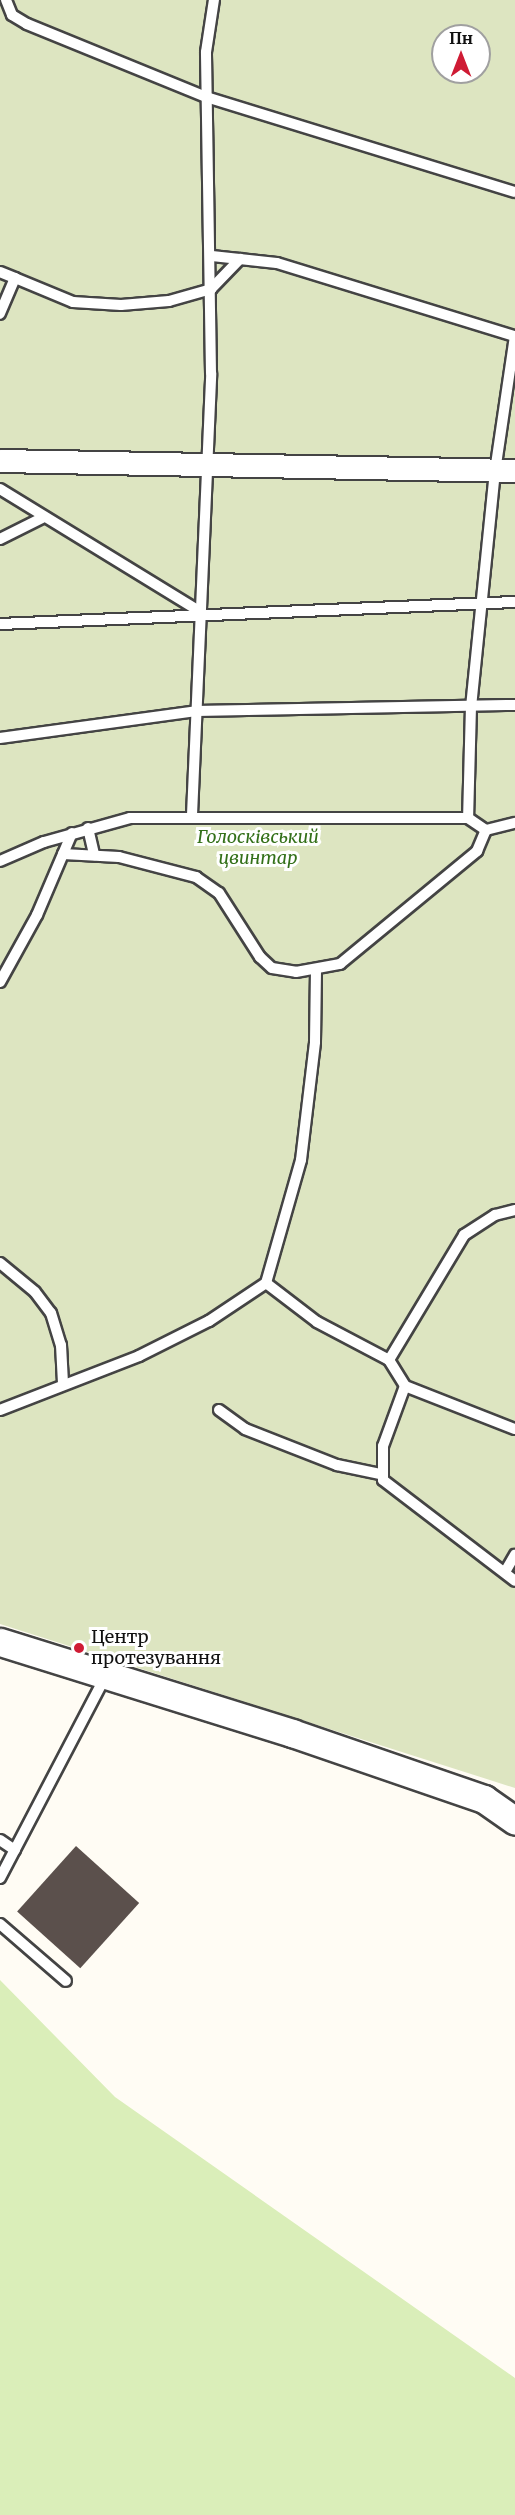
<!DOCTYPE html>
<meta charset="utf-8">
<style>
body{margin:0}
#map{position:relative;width:515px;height:2515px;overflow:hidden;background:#fffcf4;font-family:Merriweather,serif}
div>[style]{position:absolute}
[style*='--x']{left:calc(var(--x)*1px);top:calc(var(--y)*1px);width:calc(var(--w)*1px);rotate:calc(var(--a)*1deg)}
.green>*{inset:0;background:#daeeb9}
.cemetery>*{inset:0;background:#dde5c1}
.building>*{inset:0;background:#5b504c;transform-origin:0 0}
.roads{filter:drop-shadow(2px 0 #444) drop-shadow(-2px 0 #444) drop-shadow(0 2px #444) drop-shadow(0 -2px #444)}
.service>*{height:10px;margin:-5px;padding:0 5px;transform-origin:5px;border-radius:5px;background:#fff}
.minor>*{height:22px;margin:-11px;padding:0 11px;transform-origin:11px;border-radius:11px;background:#fff}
.tertiary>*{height:27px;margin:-13.5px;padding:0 13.5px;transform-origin:13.5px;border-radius:13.5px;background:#fff}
.dots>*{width:16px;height:16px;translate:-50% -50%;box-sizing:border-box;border:3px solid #fff;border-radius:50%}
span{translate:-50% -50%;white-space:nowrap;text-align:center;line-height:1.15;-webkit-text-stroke:6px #fff;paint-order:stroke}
.park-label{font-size:18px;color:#337019;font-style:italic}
.poi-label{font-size:18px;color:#111}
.left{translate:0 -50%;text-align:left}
.north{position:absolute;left:431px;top:24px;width:60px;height:60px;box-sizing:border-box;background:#fff;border:2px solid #a0a0a0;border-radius:50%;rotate:0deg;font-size:16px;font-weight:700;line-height:24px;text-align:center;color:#111}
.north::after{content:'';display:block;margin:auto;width:21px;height:27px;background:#cf1b34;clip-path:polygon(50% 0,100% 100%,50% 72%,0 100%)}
</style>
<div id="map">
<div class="green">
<i style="clip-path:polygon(0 1980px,115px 2097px,515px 2378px,515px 2515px,0 2515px)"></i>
</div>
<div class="cemetery">
<i style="clip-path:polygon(evenodd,0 0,515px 0,515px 1788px,0 1624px,0 0,443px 36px,479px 36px,479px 72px,443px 72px,443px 36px)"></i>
</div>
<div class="building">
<i style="left:76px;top:1846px;width:85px;height:88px;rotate:42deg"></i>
</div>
<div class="roads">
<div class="service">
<i style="--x:6;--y:0;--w:16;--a:68"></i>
<i style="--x:12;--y:15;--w:17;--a:31"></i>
<i style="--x:27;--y:24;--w:193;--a:22.2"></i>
<i style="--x:206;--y:97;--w:323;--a:17.1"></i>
<i style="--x:212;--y:256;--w:65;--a:6.1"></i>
<i style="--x:277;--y:263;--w:249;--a:17.1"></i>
<i style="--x:515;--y:336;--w:136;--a:98.4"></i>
<i style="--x:495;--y:471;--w:236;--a:95.8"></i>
<i style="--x:471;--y:706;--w:112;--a:91.5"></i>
<i style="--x:0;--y:272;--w:16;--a:22"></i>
<i style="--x:15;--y:278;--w:39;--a:113"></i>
<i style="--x:15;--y:278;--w:63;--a:22.5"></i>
<i style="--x:73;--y:302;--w:48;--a:3.6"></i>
<i style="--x:121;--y:305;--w:48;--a:-4.8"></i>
<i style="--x:169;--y:301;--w:44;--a:-15.9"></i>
<i style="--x:211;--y:289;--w:42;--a:-46"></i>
<i style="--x:0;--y:489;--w:233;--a:31.5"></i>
<i style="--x:0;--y:539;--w:47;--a:-26.6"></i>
<i style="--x:0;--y:624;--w:515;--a:-2.45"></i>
<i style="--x:0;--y:738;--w:198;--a:-7.8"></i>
<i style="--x:196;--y:711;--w:319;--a:-1.1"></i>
<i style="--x:192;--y:815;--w:442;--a:-87.5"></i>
<i style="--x:211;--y:373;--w:321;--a:-90.9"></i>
<i style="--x:206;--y:52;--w:53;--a:-81.3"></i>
<i style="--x:88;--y:828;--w:28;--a:77"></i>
<i style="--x:63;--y:854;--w:56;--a:3.1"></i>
<i style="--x:119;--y:857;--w:80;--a:14.6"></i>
<i style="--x:196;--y:877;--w:28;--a:35"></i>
<i style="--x:219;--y:893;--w:76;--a:57.4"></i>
<i style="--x:260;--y:957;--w:16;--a:43"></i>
<i style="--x:272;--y:968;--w:24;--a:9"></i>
<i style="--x:296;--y:972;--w:45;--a:-10.3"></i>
<i style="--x:340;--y:964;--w:178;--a:-39.5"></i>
<i style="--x:477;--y:851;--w:23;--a:-67"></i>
<i style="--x:0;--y:861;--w:48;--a:-23.4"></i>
<i style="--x:44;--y:842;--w:89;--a:-15.6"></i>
<i style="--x:130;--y:818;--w:338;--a:0"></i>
<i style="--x:468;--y:818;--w:22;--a:34"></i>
<i style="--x:486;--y:830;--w:30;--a:-14"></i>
<i style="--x:0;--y:982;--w:77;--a:-61.1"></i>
<i style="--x:37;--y:915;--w:89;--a:-66.9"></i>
<i style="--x:0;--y:1263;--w:45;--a:39.6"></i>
<i style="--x:35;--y:1292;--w:26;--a:53"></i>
<i style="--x:51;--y:1313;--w:34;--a:73"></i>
<i style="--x:61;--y:1345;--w:38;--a:87"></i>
<i style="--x:266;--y:1283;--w:64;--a:37.4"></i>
<i style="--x:317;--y:1322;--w:81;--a:27.8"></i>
<i style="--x:389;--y:1360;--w:146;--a:-59"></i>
<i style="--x:464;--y:1235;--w:37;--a:-33"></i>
<i style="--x:495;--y:1215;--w:21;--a:-14"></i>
<i style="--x:389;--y:1360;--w:31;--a:58"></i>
<i style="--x:405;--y:1386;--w:64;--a:110.1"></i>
<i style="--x:383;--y:1446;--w:34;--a:90"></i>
<i style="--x:383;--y:1480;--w:166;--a:37.4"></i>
<i style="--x:405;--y:1386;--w:118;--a:21.4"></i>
<i style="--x:0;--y:1410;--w:149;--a:-21.2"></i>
<i style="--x:139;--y:1356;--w:78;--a:-26.6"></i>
<i style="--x:209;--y:1321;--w:69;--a:-33.7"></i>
<i style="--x:266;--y:1283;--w:128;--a:-74.1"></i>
<i style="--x:301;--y:1160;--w:119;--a:-83.2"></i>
<i style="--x:315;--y:1042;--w:71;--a:-89.2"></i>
<i style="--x:219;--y:1410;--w:32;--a:36"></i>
<i style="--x:245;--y:1429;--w:99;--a:21.4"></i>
<i style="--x:337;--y:1465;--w:44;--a:11.8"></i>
<i style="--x:505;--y:1572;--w:20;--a:-60"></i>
<i style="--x:0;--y:1840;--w:18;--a:34"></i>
<i style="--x:0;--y:1878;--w:229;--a:-62.4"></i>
<i style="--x:0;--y:1924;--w:87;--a:40.8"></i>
</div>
<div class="minor">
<i style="--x:0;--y:461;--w:515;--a:1.11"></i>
</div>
<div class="tertiary">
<i style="--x:0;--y:1642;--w:306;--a:17.3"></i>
<i style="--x:292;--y:1733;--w:203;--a:19"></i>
<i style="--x:484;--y:1799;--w:38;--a:35"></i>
</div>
</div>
<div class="dots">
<i style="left:79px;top:1648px;background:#cf1b34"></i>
</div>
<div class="park-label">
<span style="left:258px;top:848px">Голосківський<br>цвинтар</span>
</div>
<div class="poi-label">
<span class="left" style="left:91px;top:1648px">Центр<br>протезування</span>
</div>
<div class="north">Пн</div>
</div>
